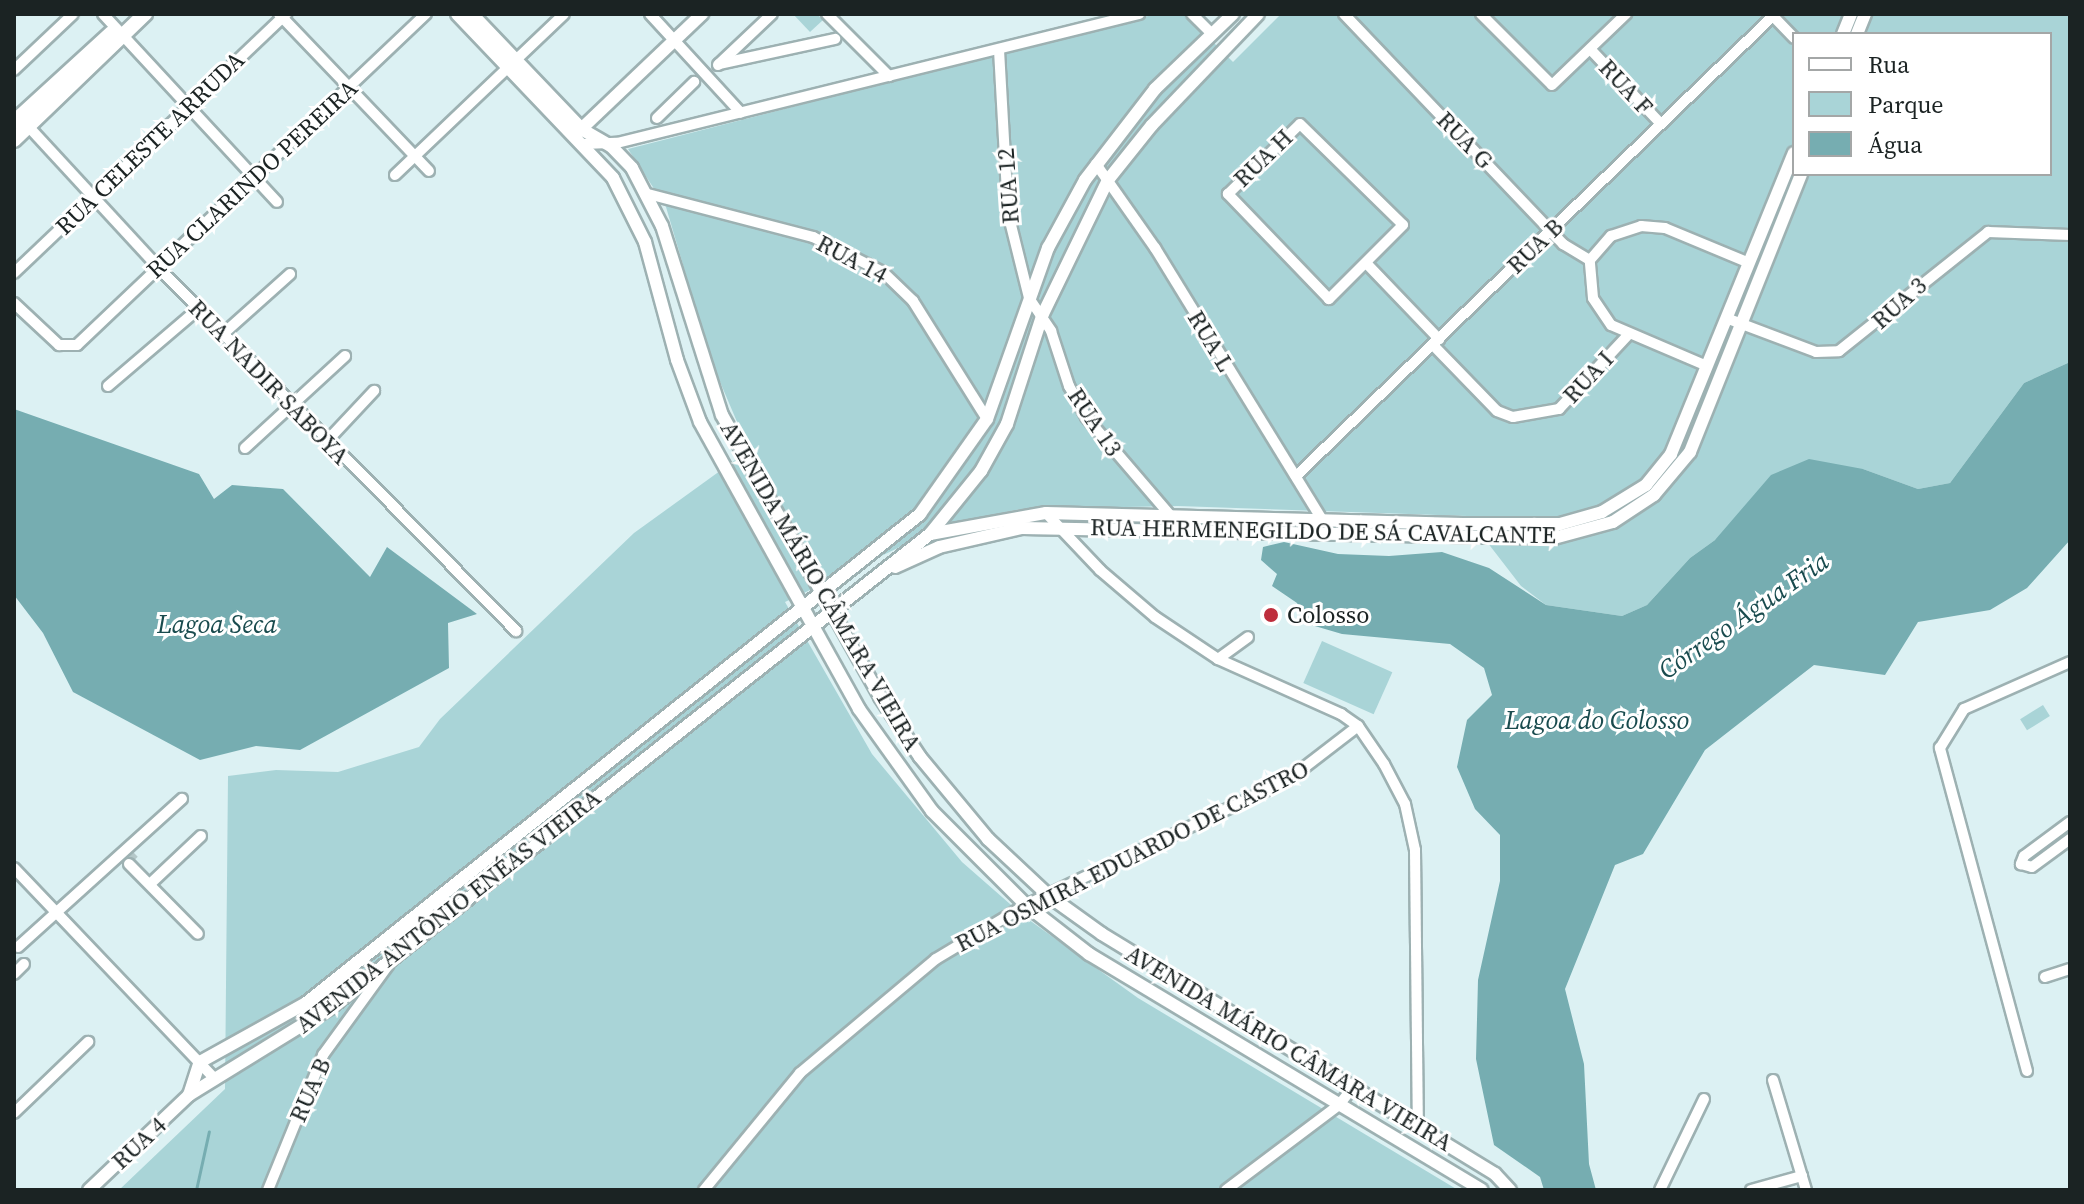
<!DOCTYPE html>
<meta charset="utf-8">
<style>
body{margin:0}
#map{position:relative;width:2084px;height:1204px;overflow:hidden;background:#dcf1f3;font-family:"Source Serif 4",serif}
div>[style]{position:absolute}
[style*='--x']{left:calc(var(--x)*1px);top:calc(var(--y)*1px);width:calc(var(--w)*1px);rotate:calc(var(--a)*1deg)}
.green>*{inset:0;background:#a9d4d7;transform-origin:0 0}
.water>*{inset:0;background:#76adb1}
.stream>*{height:3px;margin:-1.5px;padding:0 1.5px;transform-origin:1.5px;border-radius:1.5px;background:#76adb1}
.minor-tunnel>*{height:10px;margin-top:-5px;transform-origin:0;background:repeating-linear-gradient(90deg,#b5c8c9 0 10px,transparent 0 15px)}
.roads{filter:drop-shadow(2px 0 #9db1b2) drop-shadow(-2px 0 #9db1b2) drop-shadow(0 2px #9db1b2) drop-shadow(0 -2px #9db1b2)}
.minor>*{height:10px;margin:-5px;padding:0 5px;transform-origin:5px;border-radius:5px;background:#fff}
.tertiary>*{height:12px;margin:-6px;padding:0 6px;transform-origin:6px;border-radius:6px;background:#fff}
.secondary>*{height:14px;margin:-7px;padding:0 7px;transform-origin:7px;border-radius:7px;background:#fff}
.dots>*{width:22px;height:22px;translate:-50% -50%;box-sizing:border-box;border:4px solid #fff;border-radius:50%}
span{translate:-50% -50%;white-space:nowrap;text-align:center;line-height:1.15;-webkit-text-stroke:6px #fff;paint-order:stroke}
.street-label{font-size:24px;color:#1b2323}
.poi-label{font-size:24px;color:#1b2323}
.left{translate:0 -50%;text-align:left}
.water-label{font-size:26px;color:#194b4e;font-style:italic}
.frame{position:absolute;inset:0;border:16px solid #1b2323;pointer-events:none}
.legend{position:absolute;left:1792px;top:32px;width:260px;height:144px;box-sizing:border-box;background:#fff;border:2px solid #a4a7a7;margin:0;padding:10px 14px;list-style:none;font-size:24px;color:#1b2323}
.legend li{display:flex;align-items:center;gap:16px;height:40px}
.legend b{width:40px;border:2px solid #a4a7a7}
</style>
<div id="map">
<div class="green">
<i style="clip-path:polygon(793px 14px,817px 14px,823px 20px,810px 32px)"></i>
<i style="clip-path:polygon(evenodd,1156px 14px,1185px 14px,1233px 62px,1281px 14px,2070px 14px,2070px 362px,2024px 383px,1950px 483px,1918px 489px,1863px 469px,1715px 540px,1690px 558px,1647px 605px,1622px 616px,1546px 605px,1521px 586px,1467px 516px,1178px 506px,1021px 509px,948px 524px,785px 602px,872px 754px,962px 862px,1025px 917px,1138px 998px,1458px 1190px,119px 1190px,225px 1089px,228px 776px,276px 770px,338px 772px,419px 747px,440px 719px,634px 533px,749px 450px,712px 363px,666px 207px,628px 149px,1156px 14px,1794px 34px,2050px 34px,2050px 174px,1794px 174px,1794px 34px)"></i>
<i style="left:1322px;top:641px;width:77px;height:46px;rotate:24deg"></i>
<i style="left:2043px;top:705px;width:13px;height:27px;rotate:58deg"></i>
</div>
<div class="water">
<i style="clip-path:polygon(2070px 362px,2070px 540px,2027px 588px,1990px 610px,1918px 622px,1885px 675px,1814px 665px,1705px 750px,1643px 854px,1615px 865px,1565px 989px,1584px 1064px,1589px 1164px,1596px 1190px,1544px 1190px,1540px 1177px,1494px 1145px,1476px 1059px,1478px 980px,1500px 881px,1500px 835px,1475px 809px,1457px 767px,1467px 720px,1492px 695px,1484px 668px,1450px 644px,1342px 634px,1308px 624px,1297px 603px,1272px 586px,1277px 574px,1261px 560px,1263px 547px,1284px 542px,1338px 554px,1389px 556px,1442px 552px,1489px 568px,1546px 605px,1622px 616px,1647px 605px,1690px 558px,1715px 540px,1771px 475px,1809px 459px,1863px 469px,1918px 489px,1950px 483px,2024px 383px)"></i>
<i style="clip-path:polygon(14px 409px,199px 474px,214px 499px,232px 485px,283px 489px,370px 577px,387px 547px,477px 614px,448px 623px,449px 668px,300px 750px,256px 746px,200px 760px,73px 692px,43px 633px,14px 595px)"></i>
</div>
<div class="stream">
<i style="--x:196;--y:1190;--w:60;--a:-77.6"></i>
</div>
<div class="minor-tunnel">
<i style="--x:130;--y:856;--w:6;--a:45"></i>
</div>
<div class="roads">
<div class="minor">
<i style="--x:103;--y:14;--w:256;--a:47.2"></i>
<i style="--x:279;--y:14;--w:217;--a:46.3"></i>
<i style="--x:650;--y:14;--w:134;--a:47.4"></i>
<i style="--x:827;--y:14;--w:88;--a:45"></i>
<i style="--x:1192;--y:14;--w:28;--a:45"></i>
<i style="--x:1344;--y:14;--w:318;--a:46.4"></i>
<i style="--x:1563;--y:244;--w:31;--a:31"></i>
<i style="--x:1481;--y:14;--w:100;--a:45"></i>
<i style="--x:1552;--y:85;--w:103;--a:-43.8"></i>
<i style="--x:1771;--y:14;--w:33;--a:46"></i>
<i style="--x:999;--y:50;--w:163;--a:86.8"></i>
<i style="--x:1008;--y:213;--w:88;--a:76.1"></i>
<i style="--x:1029;--y:298;--w:40;--a:56"></i>
<i style="--x:1051;--y:331;--w:58;--a:71.9"></i>
<i style="--x:1069;--y:386;--w:35;--a:61"></i>
<i style="--x:1086;--y:417;--w:128;--a:49.4"></i>
<i style="--x:1592;--y:51;--w:100;--a:46.6"></i>
<i style="--x:719;--y:64;--w:119;--a:-12.2"></i>
<i style="--x:718;--y:65;--w:74;--a:-43.4"></i>
<i style="--x:14;--y:70;--w:81;--a:-43.5"></i>
<i style="--x:657;--y:118;--w:52;--a:-44.2"></i>
<i style="--x:1300;--y:124;--w:144;--a:44.4"></i>
<i style="--x:1403;--y:225;--w:105;--a:135"></i>
<i style="--x:1329;--y:299;--w:146;--a:-133.9"></i>
<i style="--x:1228;--y:194;--w:100;--a:-44.2"></i>
<i style="--x:28;--y:126;--w:192;--a:47.3"></i>
<i style="--x:158;--y:267;--w:511;--a:45.48"></i>
<i style="--x:583;--y:144;--w:34;--a:-2"></i>
<i style="--x:617;--y:143;--w:538;--a:-13.88"></i>
<i style="--x:1096;--y:164;--w:103;--a:54.9"></i>
<i style="--x:1155;--y:248;--w:318;--a:58.4"></i>
<i style="--x:395;--y:175;--w:233;--a:-43.6"></i>
<i style="--x:648;--y:194;--w:171;--a:14.6"></i>
<i style="--x:813;--y:237;--w:78;--a:26.6"></i>
<i style="--x:883;--y:272;--w:42;--a:44"></i>
<i style="--x:913;--y:301;--w:139;--a:57.9"></i>
<i style="--x:1368;--y:265;--w:103;--a:46.2"></i>
<i style="--x:14;--y:273;--w:376;--a:-43.6"></i>
<i style="--x:14;--y:303;--w:62;--a:43"></i>
<i style="--x:59;--y:345;--w:18;--a:0"></i>
<i style="--x:77;--y:345;--w:481;--a:-43.5"></i>
<i style="--x:1726;--y:318;--w:96;--a:20.7"></i>
<i style="--x:1816;--y:352;--w:23;--a:-2"></i>
<i style="--x:1839;--y:351;--w:191;--a:-38.6"></i>
<i style="--x:1988;--y:232;--w:82;--a:2.1"></i>
<i style="--x:223;--y:334;--w:90;--a:-41.8"></i>
<i style="--x:1433;--y:345;--w:92;--a:45.9"></i>
<i style="--x:1497;--y:411;--w:17;--a:21"></i>
<i style="--x:1513;--y:417;--w:47;--a:-9.9"></i>
<i style="--x:1559;--y:409;--w:100;--a:-47"></i>
<i style="--x:1707;--y:366;--w:104;--a:-156.9"></i>
<i style="--x:1611;--y:325;--w:32;--a:-124"></i>
<i style="--x:1593;--y:298;--w:38;--a:-95"></i>
<i style="--x:1590;--y:260;--w:32;--a:-49"></i>
<i style="--x:1611;--y:236;--w:32;--a:-18"></i>
<i style="--x:1641;--y:226;--w:24;--a:5"></i>
<i style="--x:1665;--y:228;--w:91;--a:22.6"></i>
<i style="--x:108;--y:386;--w:118;--a:-40.5"></i>
<i style="--x:327;--y:441;--w:69;--a:-46.8"></i>
<i style="--x:245;--y:448;--w:136;--a:-42.6"></i>
<i style="--x:1296;--y:476;--w:663;--a:-43.96"></i>
<i style="--x:1046;--y:513;--w:79;--a:46.5"></i>
<i style="--x:1100;--y:570;--w:72;--a:40.5"></i>
<i style="--x:1155;--y:617;--w:76;--a:33.7"></i>
<i style="--x:1218;--y:659;--w:135;--a:24.1"></i>
<i style="--x:1341;--y:714;--w:21;--a:35"></i>
<i style="--x:1358;--y:726;--w:46;--a:55.6"></i>
<i style="--x:1384;--y:764;--w:45;--a:62.3"></i>
<i style="--x:1405;--y:804;--w:47;--a:77.7"></i>
<i style="--x:1415;--y:850;--w:276;--a:89.4"></i>
<i style="--x:1218;--y:659;--w:37;--a:-36"></i>
<i style="--x:2070;--y:822;--w:57;--a:143.5"></i>
<i style="--x:2024;--y:856;--w:9;--a:111"></i>
<i style="--x:2021;--y:864;--w:11;--a:15"></i>
<i style="--x:2032;--y:867;--w:47;--a:-36.4"></i>
<i style="--x:129;--y:864;--w:98;--a:45.4"></i>
<i style="--x:14;--y:868;--w:289;--a:46.4"></i>
<i style="--x:150;--y:884;--w:70;--a:-43.3"></i>
<i style="--x:18;--y:947;--w:221;--a:-42.1"></i>
<i style="--x:14;--y:974;--w:14;--a:-45"></i>
<i style="--x:2045;--y:977;--w:26;--a:-18"></i>
<i style="--x:2027;--y:1071;--w:335;--a:-105.1"></i>
<i style="--x:1940;--y:748;--w:46;--a:-58.4"></i>
<i style="--x:1964;--y:709;--w:116;--a:-23.9"></i>
<i style="--x:1773;--y:1080;--w:115;--a:73.3"></i>
<i style="--x:14;--y:1113;--w:103;--a:-43.8"></i>
<i style="--x:268;--y:1190;--w:146;--a:-67.8"></i>
<i style="--x:323;--y:1055;--w:112;--a:-54"></i>
<i style="--x:704;--y:1190;--w:151;--a:-50.6"></i>
<i style="--x:800;--y:1073;--w:177;--a:-40"></i>
<i style="--x:936;--y:959;--w:105;--a:-31"></i>
<i style="--x:1026;--y:905;--w:290;--a:-25.5"></i>
<i style="--x:1288;--y:780;--w:88;--a:-37.6"></i>
<i style="--x:1226;--y:1190;--w:141;--a:-37"></i>
<i style="--x:1339;--y:1105;--w:23;--a:-52"></i>
<i style="--x:1660;--y:1190;--w:101;--a:-64.2"></i>
<i style="--x:1751;--y:1190;--w:53;--a:-15.4"></i>
</div>
<div class="tertiary">
<i style="--x:457;--y:14;--w:226;--a:46.4"></i>
<i style="--x:613;--y:178;--w:72;--a:63.4"></i>
<i style="--x:645;--y:242;--w:122;--a:74.8"></i>
<i style="--x:677;--y:360;--w:66;--a:69.6"></i>
<i style="--x:700;--y:422;--w:328;--a:61"></i>
<i style="--x:859;--y:709;--w:125;--a:54.4"></i>
<i style="--x:932;--y:811;--w:133;--a:45"></i>
<i style="--x:1026;--y:905;--w:80;--a:37.9"></i>
<i style="--x:1089;--y:954;--w:458;--a:31"></i>
<i style="--x:472;--y:14;--w:161;--a:46.3"></i>
<i style="--x:583;--y:130;--w:32;--a:30"></i>
<i style="--x:611;--y:146;--w:30;--a:46"></i>
<i style="--x:632;--y:168;--w:65;--a:62.7"></i>
<i style="--x:662;--y:226;--w:198;--a:72.4"></i>
<i style="--x:722;--y:415;--w:323;--a:60.7"></i>
<i style="--x:880;--y:697;--w:72;--a:56.3"></i>
<i style="--x:920;--y:757;--w:107;--a:50.3"></i>
<i style="--x:988;--y:839;--w:83;--a:43.1"></i>
<i style="--x:1049;--y:896;--w:65;--a:35.6"></i>
<i style="--x:1102;--y:934;--w:460;--a:31.4"></i>
<i style="--x:1495;--y:1174;--w:22;--a:47"></i>
<i style="--x:1843;--y:34;--w:22;--a:-68"></i>
<i style="--x:1857;--y:34;--w:22;--a:-68"></i>
<i style="--x:577;--y:133;--w:173;--a:-43.6"></i>
<i style="--x:930;--y:534;--w:118;--a:-10.3"></i>
<i style="--x:1046;--y:513;--w:417;--a:1.5"></i>
<i style="--x:1463;--y:524;--w:97;--a:0"></i>
<i style="--x:1560;--y:524;--w:44;--a:-15.9"></i>
<i style="--x:1602;--y:512;--w:52;--a:-31.5"></i>
<i style="--x:1646;--y:485;--w:40;--a:-51"></i>
<i style="--x:1671;--y:454;--w:325;--a:-67.8"></i>
<i style="--x:895;--y:567;--w:48;--a:-24.4"></i>
<i style="--x:939;--y:547;--w:85;--a:-12.9"></i>
<i style="--x:1022;--y:528;--w:532;--a:1.08"></i>
<i style="--x:1554;--y:538;--w:61;--a:-15.2"></i>
<i style="--x:1613;--y:522;--w:49;--a:-33.4"></i>
<i style="--x:1654;--y:495;--w:56;--a:-50.1"></i>
<i style="--x:1690;--y:452;--w:299;--a:-68.2"></i>
<i style="--x:189;--y:1095;--w:35;--a:-72"></i>
<i style="--x:200;--y:1062;--w:121;--a:-29.1"></i>
<i style="--x:306;--y:1003;--w:785;--a:-38.53"></i>
<i style="--x:920;--y:514;--w:116;--a:-54.8"></i>
<i style="--x:987;--y:419;--w:182;--a:-70.4"></i>
<i style="--x:1048;--y:248;--w:77;--a:-61.4"></i>
<i style="--x:1085;--y:180;--w:115;--a:-52.4"></i>
<i style="--x:1155;--y:89;--w:108;--a:-43.9"></i>
<i style="--x:89;--y:1190;--w:138;--a:-43.5"></i>
<i style="--x:189;--y:1095;--w:166;--a:-31.7"></i>
<i style="--x:330;--y:1008;--w:765;--a:-38.31"></i>
<i style="--x:930;--y:534;--w:81;--a:-51"></i>
<i style="--x:981;--y:471;--w:54;--a:-61"></i>
<i style="--x:1007;--y:424;--w:114;--a:-72"></i>
<i style="--x:1042;--y:316;--w:151;--a:-64.1"></i>
<i style="--x:1108;--y:180;--w:70;--a:-51.3"></i>
<i style="--x:1152;--y:125;--w:153;--a:-46.3"></i>
</div>
<div class="secondary">
<i style="--x:14;--y:122;--w:132;--a:-42.5"></i>
<i style="--x:14;--y:140;--w:182;--a:-43.9"></i>
</div>
</div>
<div class="dots">
<i style="left:1271px;top:615px;background:#be2d3c"></i>
</div>
<div class="street-label">
<span style="left:1626px;top:87px;rotate:47deg">RUA F</span>
<span style="left:1465px;top:140px;rotate:46deg">RUA G</span>
<span style="left:150px;top:143px;rotate:-44deg">RUA CELESTE ARRUDA</span>
<span style="left:1263px;top:158px;rotate:-44deg">RUA H</span>
<span style="left:252px;top:179px;rotate:-43deg">RUA CLARINDO PEREIRA</span>
<span style="left:1008px;top:186px;rotate:-94deg">RUA 12</span>
<span style="left:1535px;top:246px;rotate:-44deg">RUA B</span>
<span style="left:852px;top:259px;rotate:28deg">RUA 14</span>
<span style="left:1899px;top:303px;rotate:-42deg">RUA 3</span>
<span style="left:1211px;top:341px;rotate:59deg">RUA L</span>
<span style="left:1588px;top:377px;rotate:-47deg">RUA I</span>
<span style="left:269px;top:382px;rotate:46deg">RUA NADIR SABOYA</span>
<span style="left:1095px;top:422px;rotate:56deg">RUA 13</span>
<span style="left:1323px;top:531px;rotate:1deg">RUA HERMENEGILDO DE SÁ CAVALCANTE</span>
<span style="left:821px;top:586px;rotate:60deg">AVENIDA MÁRIO CÂMARA VIEIRA</span>
<span style="left:1132px;top:856px;rotate:-27deg">RUA OSMIRA EDUARDO DE CASTRO</span>
<span style="left:448px;top:911px;rotate:-38deg">AVENIDA ANTÔNIO ENÉAS VIEIRA</span>
<span style="left:1289px;top:1048px;rotate:31deg">AVENIDA MÁRIO CÂMARA VIEIRA</span>
<span style="left:310px;top:1090px;rotate:-66deg">RUA B</span>
<span style="left:139px;top:1143px;rotate:-43deg">RUA 4</span>
</div>
<div class="poi-label">
<span class="left" style="left:1287px;top:615px">Colosso</span>
</div>
<div class="water-label">
<span style="left:1744px;top:616px;rotate:-35deg">Córrego Água Fria</span>
<span style="left:217px;top:625px">Lagoa Seca</span>
<span style="left:1597px;top:721px">Lagoa do Colosso</span>
</div>
<div class="frame"></div>
<ul class="legend">
<li><b style="height:10px;background:#fff"></b>Rua</li>
<li><b style="height:22px;background:#a9d4d7"></b>Parque</li>
<li><b style="height:22px;background:#76adb1"></b>Água</li>
</ul>
</div>
